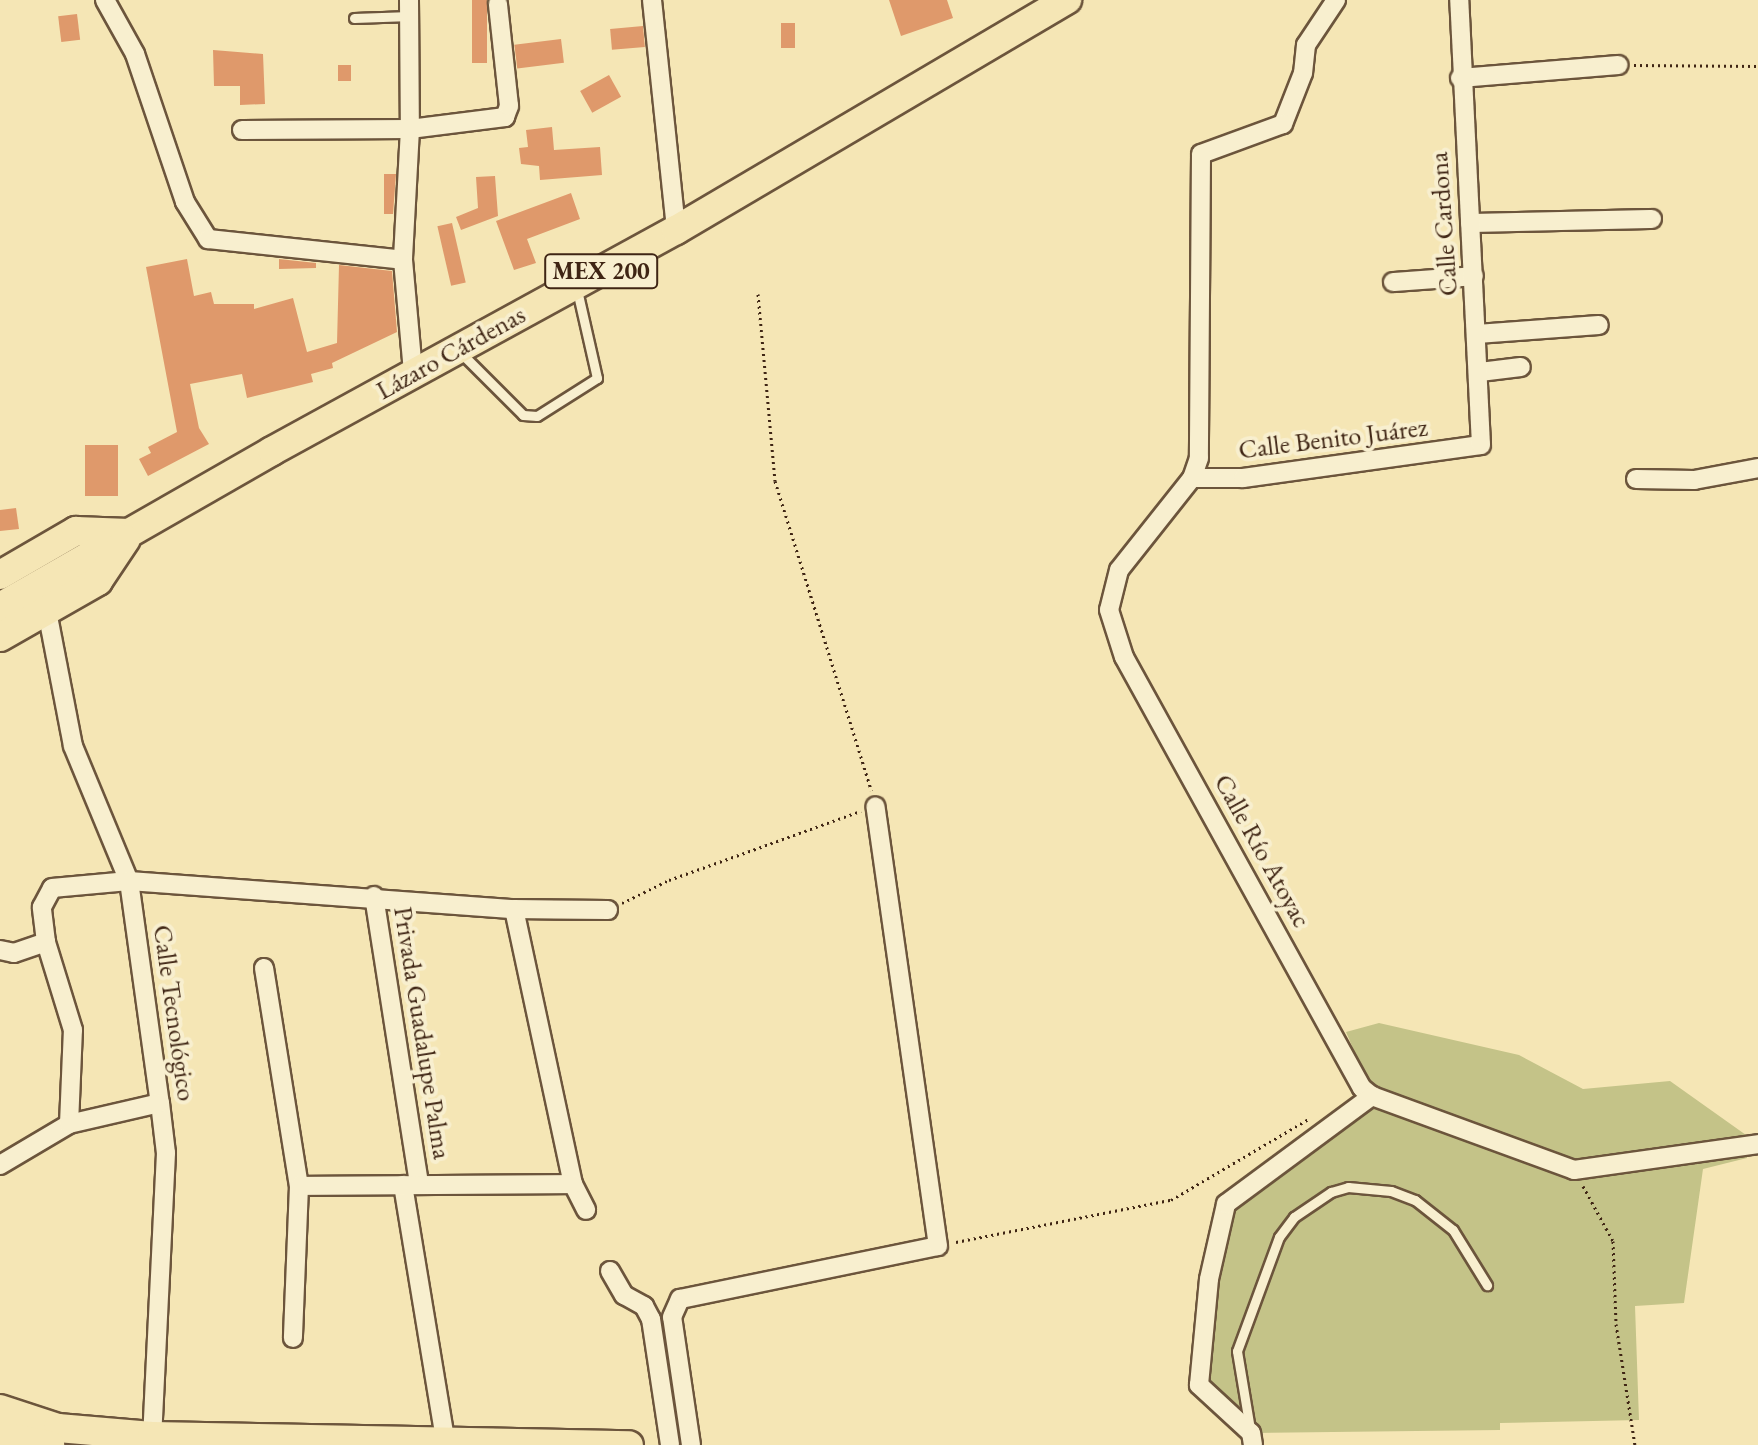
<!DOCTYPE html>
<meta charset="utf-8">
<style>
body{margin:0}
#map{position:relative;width:1758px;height:1445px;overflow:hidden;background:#f5e6b5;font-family:"EB Garamond",serif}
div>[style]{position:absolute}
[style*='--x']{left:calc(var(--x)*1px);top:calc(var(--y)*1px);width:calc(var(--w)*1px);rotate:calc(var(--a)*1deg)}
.green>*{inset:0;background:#c4c388}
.building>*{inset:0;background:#df996b;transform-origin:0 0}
.path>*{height:3px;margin-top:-1.5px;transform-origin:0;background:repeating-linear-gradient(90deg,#3f2514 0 2px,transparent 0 6px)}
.roads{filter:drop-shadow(2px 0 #6c553c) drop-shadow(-2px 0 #6c553c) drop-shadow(0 2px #6c553c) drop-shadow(0 -2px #6c553c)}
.lane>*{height:9px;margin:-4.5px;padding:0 4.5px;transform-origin:4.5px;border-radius:4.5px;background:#f8efcf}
.street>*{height:18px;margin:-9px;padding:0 9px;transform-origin:9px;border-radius:9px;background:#f8efcf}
.primary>*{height:28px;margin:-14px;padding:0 14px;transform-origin:14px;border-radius:14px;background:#f5e6b5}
span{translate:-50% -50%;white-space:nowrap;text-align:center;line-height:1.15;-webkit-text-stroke:8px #f8efcf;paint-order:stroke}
.shield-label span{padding:2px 6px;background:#f8efcf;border:2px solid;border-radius:6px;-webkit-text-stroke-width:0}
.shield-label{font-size:24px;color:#3f2514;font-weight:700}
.street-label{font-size:26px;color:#3f2514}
</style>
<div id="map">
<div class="green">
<i style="clip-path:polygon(1379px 1023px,1519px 1055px,1583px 1089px,1670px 1081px,1746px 1135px,1747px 1158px,1703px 1169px,1684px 1303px,1635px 1306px,1639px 1420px,1500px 1423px,1500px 1430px,1256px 1433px,1206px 1377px,1216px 1255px,1228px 1208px,1377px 1104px,1346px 1032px)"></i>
</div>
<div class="building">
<i style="left:472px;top:0;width:15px;height:63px"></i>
<i style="clip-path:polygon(889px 0,947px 0,953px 18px,901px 36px)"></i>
<i style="left:77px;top:14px;width:26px;height:19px;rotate:83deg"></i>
<i style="left:781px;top:23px;width:14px;height:25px"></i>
<i style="left:643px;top:26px;width:21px;height:33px;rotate:85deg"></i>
<i style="left:561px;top:39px;width:24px;height:47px;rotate:83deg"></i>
<i style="clip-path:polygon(213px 50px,263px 54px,265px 104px,240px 105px,240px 86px,214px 86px)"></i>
<i style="left:338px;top:65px;width:13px;height:16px"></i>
<i style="left:609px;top:75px;width:25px;height:33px;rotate:61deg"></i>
<i style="clip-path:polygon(552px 127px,554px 150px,600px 147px,602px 175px,540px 180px,539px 166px,521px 164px,519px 148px,528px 147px,526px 130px)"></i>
<i style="clip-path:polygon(384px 174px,396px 174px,393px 214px,384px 214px)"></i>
<i style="clip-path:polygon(495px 176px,498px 216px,461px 230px,456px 217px,478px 208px,476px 177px)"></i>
<i style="clip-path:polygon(571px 193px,580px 219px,527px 239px,536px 263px,514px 270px,496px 221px)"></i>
<i style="left:452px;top:223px;width:61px;height:15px;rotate:77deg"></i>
<i style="clip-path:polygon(187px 259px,194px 296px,211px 292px,214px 304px,254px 304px,254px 309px,293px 298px,307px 352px,337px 343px,339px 265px,392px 271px,397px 332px,332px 363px,333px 368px,311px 374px,313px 382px,289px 388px,247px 398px,242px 374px,190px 384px,199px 428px,209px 444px,148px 476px,139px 459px,151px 453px,148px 447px,177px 432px,146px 267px)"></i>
<i style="clip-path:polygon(279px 259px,316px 263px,316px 268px,279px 269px)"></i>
<i style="left:118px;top:445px;width:51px;height:33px;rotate:90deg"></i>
<i style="clip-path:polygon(16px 508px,19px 529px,0 531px,0 510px)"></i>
</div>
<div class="path">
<i style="--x:1634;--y:65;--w:124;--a:0.5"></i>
<i style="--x:758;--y:294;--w:188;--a:84.8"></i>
<i style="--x:775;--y:481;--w:324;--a:72.7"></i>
<i style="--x:622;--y:903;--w:52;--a:-26.1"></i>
<i style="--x:669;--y:880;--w:204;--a:-19.8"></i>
<i style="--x:1583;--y:1186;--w:63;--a:61.4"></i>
<i style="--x:1613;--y:1241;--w:83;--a:87.9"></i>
<i style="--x:1616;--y:1324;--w:122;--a:81.1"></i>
<i style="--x:956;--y:1242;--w:219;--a:-11.1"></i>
<i style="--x:1171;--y:1200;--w:161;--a:-30.5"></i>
</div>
<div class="roads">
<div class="lane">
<i style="--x:354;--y:18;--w:56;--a:-2"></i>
<i style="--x:460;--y:352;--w:89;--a:45"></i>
<i style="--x:523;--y:415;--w:14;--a:4"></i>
<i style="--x:537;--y:416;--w:71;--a:-32.3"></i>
<i style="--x:597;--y:378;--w:90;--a:-102.8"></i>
<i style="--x:1250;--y:1429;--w:79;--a:-99.5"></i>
<i style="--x:1237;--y:1351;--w:121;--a:-69.8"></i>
<i style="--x:1279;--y:1237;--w:25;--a:-53"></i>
<i style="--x:1294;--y:1217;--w:45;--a:-34"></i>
<i style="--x:1331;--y:1192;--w:18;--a:-16"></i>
<i style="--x:1348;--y:1187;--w:43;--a:5.3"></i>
<i style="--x:1391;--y:1191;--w:26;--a:21"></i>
<i style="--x:1415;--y:1200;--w:48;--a:38.3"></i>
<i style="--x:1453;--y:1230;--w:65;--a:58.3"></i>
</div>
<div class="street">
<i style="--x:105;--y:0;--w:62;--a:60.9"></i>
<i style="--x:135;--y:54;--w:156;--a:71.3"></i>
<i style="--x:185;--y:202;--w:44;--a:58.1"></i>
<i style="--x:208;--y:239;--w:196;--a:6.1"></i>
<i style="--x:409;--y:0;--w:129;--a:89.6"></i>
<i style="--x:410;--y:129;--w:131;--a:93.1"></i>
<i style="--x:403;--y:260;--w:113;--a:84.9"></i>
<i style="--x:652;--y:0;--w:231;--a:84"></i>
<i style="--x:1336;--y:0;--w:54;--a:123.7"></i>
<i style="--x:1306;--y:45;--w:28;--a:96"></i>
<i style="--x:1303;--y:73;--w:55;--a:111.4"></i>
<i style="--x:1283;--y:124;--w:87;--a:159.9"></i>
<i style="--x:1201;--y:154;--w:304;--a:90.4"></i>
<i style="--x:1199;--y:458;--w:21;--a:109"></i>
<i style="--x:1192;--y:478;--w:117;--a:128.4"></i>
<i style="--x:1119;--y:570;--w:41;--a:104"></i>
<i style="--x:1109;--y:610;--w:49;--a:72.3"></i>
<i style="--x:1124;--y:657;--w:492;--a:61.1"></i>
<i style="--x:1362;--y:1088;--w:13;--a:39"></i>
<i style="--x:1372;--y:1096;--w:215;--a:20.1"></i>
<i style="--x:1574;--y:1170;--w:186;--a:-8"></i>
<i style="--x:1460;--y:78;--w:159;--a:-4.7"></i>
<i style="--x:242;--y:130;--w:168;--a:-0.3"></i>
<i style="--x:410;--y:129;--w:96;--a:-7.2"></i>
<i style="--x:505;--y:117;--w:12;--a:-70"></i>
<i style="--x:509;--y:106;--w:103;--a:-96.2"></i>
<i style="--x:1470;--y:223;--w:182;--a:-1.3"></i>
<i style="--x:1393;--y:282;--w:81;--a:-4.2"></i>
<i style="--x:1477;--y:334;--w:122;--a:-4.2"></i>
<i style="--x:1480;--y:372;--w:41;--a:-7"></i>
<i style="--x:1192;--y:478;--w:51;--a:0"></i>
<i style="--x:1243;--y:478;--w:240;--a:-7.9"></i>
<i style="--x:1481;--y:445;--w:446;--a:-92.8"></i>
<i style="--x:1636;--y:479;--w:58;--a:1"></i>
<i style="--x:1694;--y:480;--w:65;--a:-10.6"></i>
<i style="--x:47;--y:611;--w:137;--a:79.1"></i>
<i style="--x:73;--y:746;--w:146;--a:67.5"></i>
<i style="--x:129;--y:881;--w:224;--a:82.1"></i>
<i style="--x:160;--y:1103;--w:50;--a:83.2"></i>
<i style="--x:166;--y:1153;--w:283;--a:92.8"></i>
<i style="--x:374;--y:896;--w:291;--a:81.1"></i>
<i style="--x:514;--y:909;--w:281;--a:77.9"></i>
<i style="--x:573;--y:1184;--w:29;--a:63"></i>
<i style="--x:0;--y:950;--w:14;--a:12"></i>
<i style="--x:14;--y:953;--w:34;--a:-19"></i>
<i style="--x:264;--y:968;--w:221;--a:80.9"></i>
<i style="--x:299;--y:1186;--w:152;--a:92.3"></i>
<i style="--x:69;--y:1124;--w:94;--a:-87.6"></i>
<i style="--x:73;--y:1030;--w:92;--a:-107.1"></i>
<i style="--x:46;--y:942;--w:35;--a:-97"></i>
<i style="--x:42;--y:907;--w:21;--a:-62"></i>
<i style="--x:52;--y:888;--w:77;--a:-5.2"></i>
<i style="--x:129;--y:881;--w:386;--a:4.2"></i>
<i style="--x:514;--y:909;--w:94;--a:0.6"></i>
<i style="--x:0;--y:1165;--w:80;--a:-30.7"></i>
<i style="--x:69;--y:1124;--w:93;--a:-13"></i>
<i style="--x:403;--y:1185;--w:263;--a:80.6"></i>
<i style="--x:299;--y:1186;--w:274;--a:-0.4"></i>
<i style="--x:610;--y:1271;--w:28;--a:60"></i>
<i style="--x:624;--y:1295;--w:23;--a:29"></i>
<i style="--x:644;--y:1306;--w:15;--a:62"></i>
<i style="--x:651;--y:1319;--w:127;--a:81.4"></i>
<i style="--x:691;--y:1445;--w:129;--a:-98.4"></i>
<i style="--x:672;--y:1317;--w:20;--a:-66"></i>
<i style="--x:680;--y:1299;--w:263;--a:-11.6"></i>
<i style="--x:938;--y:1246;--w:444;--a:-98.1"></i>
<i style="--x:1253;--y:1445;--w:12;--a:-99"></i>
<i style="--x:1251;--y:1433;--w:71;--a:-137.3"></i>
<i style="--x:1199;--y:1385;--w:106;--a:-84.6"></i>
<i style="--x:1209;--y:1279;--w:77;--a:-77.2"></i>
<i style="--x:1226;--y:1204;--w:182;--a:-36.5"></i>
</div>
<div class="primary">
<i style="--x:0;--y:575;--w:88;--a:-30.1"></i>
<i style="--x:76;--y:531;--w:53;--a:2.2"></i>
<i style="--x:0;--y:607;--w:314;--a:-29.8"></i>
<i style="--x:272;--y:451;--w:460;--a:-28.7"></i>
<i style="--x:676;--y:230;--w:454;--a:-30.5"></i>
<i style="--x:0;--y:637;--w:113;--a:-29.7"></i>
<i style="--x:98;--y:581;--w:50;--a:-56.3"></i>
<i style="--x:0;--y:1409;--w:61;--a:18.1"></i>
<i style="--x:58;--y:1428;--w:94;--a:4.9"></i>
<i style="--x:152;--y:1436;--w:477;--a:1.1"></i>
<i style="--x:0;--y:1436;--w:51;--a:10.2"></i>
</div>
</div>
<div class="shield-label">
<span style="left:601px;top:271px">MEX 200</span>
</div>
<div class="street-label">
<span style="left:1444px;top:224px;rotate:-94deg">Calle Cardona</span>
<span style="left:451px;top:353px;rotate:-29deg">Lázaro Cárdenas</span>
<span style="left:1333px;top:439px;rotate:-7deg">Calle Benito Juárez</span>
<span style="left:1262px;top:851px;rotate:61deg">Calle Río Atoyac</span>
<span style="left:174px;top:1013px;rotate:82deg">Calle Tecnológico</span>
<span style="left:422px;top:1033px;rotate:81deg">Privada Guadalupe Palma</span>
</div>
</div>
